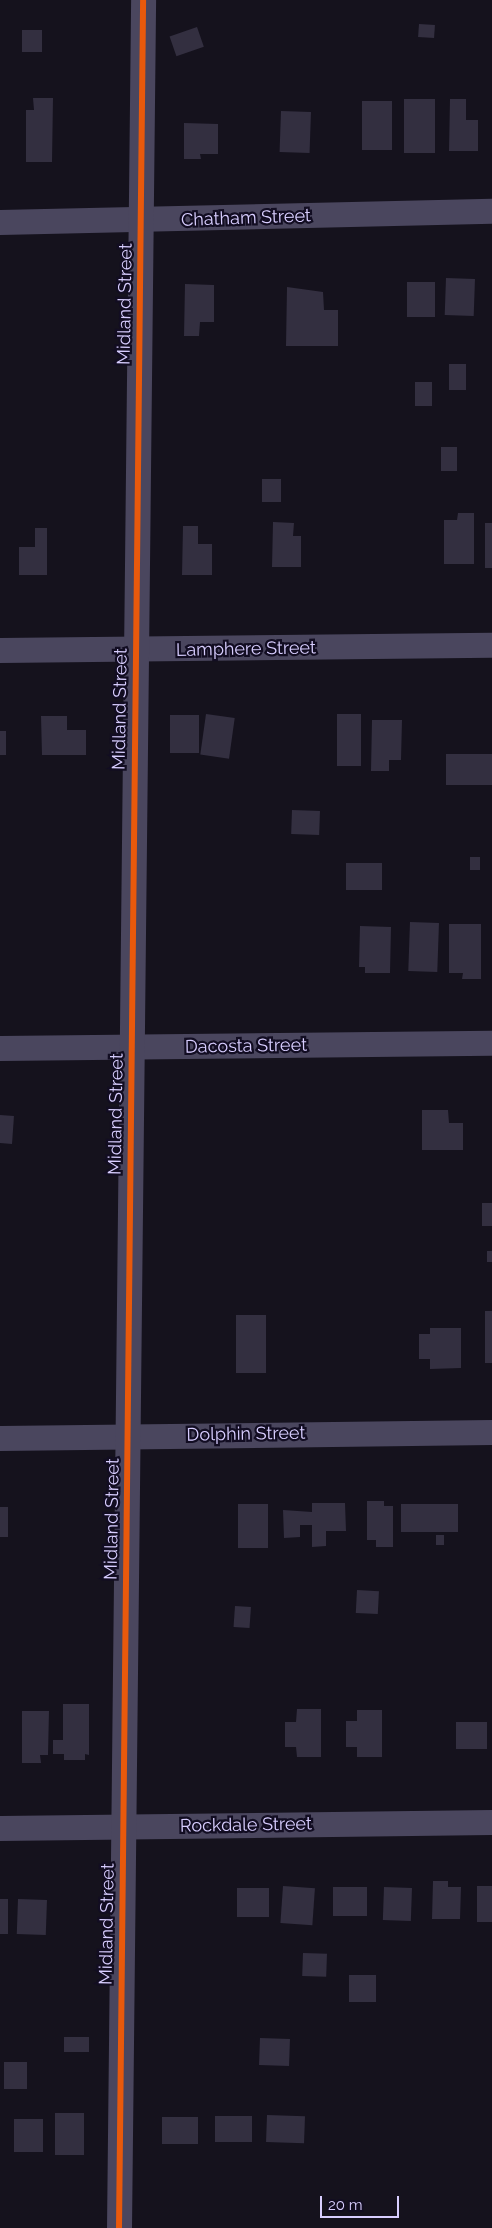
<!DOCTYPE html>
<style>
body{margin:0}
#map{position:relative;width:492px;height:2228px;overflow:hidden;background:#15121d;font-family:Raleway,sans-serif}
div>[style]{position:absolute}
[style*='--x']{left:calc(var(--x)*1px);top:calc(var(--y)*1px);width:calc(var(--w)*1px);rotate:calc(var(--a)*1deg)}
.building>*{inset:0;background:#332f40;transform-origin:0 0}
.street>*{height:25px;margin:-12.5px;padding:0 12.5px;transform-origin:12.5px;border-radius:12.5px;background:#4a465e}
.cycleway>*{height:6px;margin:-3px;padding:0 3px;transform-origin:3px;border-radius:3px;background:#e8590c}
span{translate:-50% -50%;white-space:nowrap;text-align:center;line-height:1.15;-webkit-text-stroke:4.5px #120d22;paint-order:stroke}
.street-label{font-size:18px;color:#d8ceff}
.scale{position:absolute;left:320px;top:2196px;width:79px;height:22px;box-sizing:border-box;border:2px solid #d8ceff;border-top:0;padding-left:6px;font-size:15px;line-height:18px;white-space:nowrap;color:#d8ceff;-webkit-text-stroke:4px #120d22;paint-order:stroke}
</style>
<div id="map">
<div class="building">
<i style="left:419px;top:24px;width:16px;height:13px;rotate:4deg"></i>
<i style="left:197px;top:27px;width:21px;height:29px;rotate:71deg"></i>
<i style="left:22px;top:30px;width:20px;height:22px"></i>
<i style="clip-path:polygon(33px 98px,53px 98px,52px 162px,26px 162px,26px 110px,34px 110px)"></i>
<i style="left:404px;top:99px;width:31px;height:54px"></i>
<i style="clip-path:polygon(450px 99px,466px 99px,466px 120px,478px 120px,478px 151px,449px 151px)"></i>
<i style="left:362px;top:101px;width:30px;height:49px"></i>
<i style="left:281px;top:111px;width:30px;height:41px;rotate:2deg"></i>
<i style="clip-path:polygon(184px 123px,218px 124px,218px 154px,200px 154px,201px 159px,184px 159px)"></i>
<i style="left:446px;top:278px;width:29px;height:37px;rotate:2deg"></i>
<i style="left:407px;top:282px;width:28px;height:35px"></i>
<i style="clip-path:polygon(185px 284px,214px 285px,214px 322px,200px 322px,199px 336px,184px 336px)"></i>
<i style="clip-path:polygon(287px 287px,323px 292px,324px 310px,338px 310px,338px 346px,286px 346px)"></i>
<i style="left:449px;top:364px;width:17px;height:26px"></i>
<i style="left:415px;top:382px;width:17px;height:24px"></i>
<i style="left:441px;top:447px;width:16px;height:24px"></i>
<i style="left:262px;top:479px;width:19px;height:23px"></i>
<i style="clip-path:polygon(458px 513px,474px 513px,474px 564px,444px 564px,444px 520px,457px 520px)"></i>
<i style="clip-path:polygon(273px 522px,294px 523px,293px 536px,301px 536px,301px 567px,272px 567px)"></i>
<i style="left:485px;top:523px;width:7px;height:45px"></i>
<i style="clip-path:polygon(183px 526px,198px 526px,198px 544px,212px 544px,212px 575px,182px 575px)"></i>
<i style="clip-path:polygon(35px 528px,47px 528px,47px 575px,19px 575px,19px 547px,35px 547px)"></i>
<i style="left:206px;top:714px;width:29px;height:41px;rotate:8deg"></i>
<i style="left:337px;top:714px;width:24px;height:52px"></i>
<i style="left:170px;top:715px;width:29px;height:38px"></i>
<i style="clip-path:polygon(41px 716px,67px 716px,67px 730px,86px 730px,86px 755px,42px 755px)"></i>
<i style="clip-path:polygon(372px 720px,402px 720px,401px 760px,389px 760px,389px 771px,371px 771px)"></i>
<i style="left:0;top:731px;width:6px;height:24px"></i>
<i style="left:446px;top:754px;width:46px;height:31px"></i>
<i style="left:292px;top:810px;width:28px;height:24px;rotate:2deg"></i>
<i style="left:470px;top:857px;width:10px;height:13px"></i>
<i style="left:346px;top:863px;width:36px;height:27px"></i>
<i style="left:410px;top:922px;width:29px;height:49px;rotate:2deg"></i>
<i style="clip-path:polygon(449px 924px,481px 924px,481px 979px,462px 979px,463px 973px,449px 973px)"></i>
<i style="clip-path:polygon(360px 926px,391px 927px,390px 973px,365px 973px,365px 967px,359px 967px)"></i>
<i style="clip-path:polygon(422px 1110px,448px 1110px,449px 1123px,463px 1123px,463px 1150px,422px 1150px)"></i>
<i style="left:0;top:1115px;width:14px;height:28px;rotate:4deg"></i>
<i style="left:482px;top:1203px;width:10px;height:23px"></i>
<i style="left:487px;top:1251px;width:5px;height:11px"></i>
<i style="left:485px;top:1311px;width:7px;height:52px"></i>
<i style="left:236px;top:1315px;width:30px;height:58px"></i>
<i style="clip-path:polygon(430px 1328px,461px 1328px,461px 1368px,430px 1369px,430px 1359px,419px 1359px,419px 1334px,430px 1334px)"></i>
<i style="clip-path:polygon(367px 1501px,384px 1501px,384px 1506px,393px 1506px,393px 1547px,376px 1547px,376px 1540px,367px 1540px)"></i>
<i style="clip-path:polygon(312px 1503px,345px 1503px,346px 1531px,326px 1531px,326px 1546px,312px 1547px,312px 1525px,300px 1525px,300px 1537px,284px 1538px,283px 1510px,312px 1512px)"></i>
<i style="left:238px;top:1504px;width:30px;height:44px"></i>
<i style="left:401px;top:1504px;width:57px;height:28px"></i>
<i style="left:0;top:1507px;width:8px;height:30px"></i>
<i style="left:436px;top:1535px;width:8px;height:10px"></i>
<i style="left:357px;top:1590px;width:22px;height:23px;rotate:3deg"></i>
<i style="left:235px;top:1606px;width:16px;height:21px;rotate:4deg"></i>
<i style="clip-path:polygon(63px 1704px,89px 1704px,89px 1755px,85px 1754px,85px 1760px,64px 1760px,64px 1754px,53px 1754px,53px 1740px,63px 1740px)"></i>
<i style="clip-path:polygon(297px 1709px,321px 1709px,321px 1757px,297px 1757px,296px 1747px,285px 1747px,285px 1722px,296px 1722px)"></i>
<i style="clip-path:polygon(357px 1710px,382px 1710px,382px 1757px,357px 1757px,357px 1747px,346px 1747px,346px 1721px,357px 1721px)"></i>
<i style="clip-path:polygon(22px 1711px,49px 1711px,48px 1755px,40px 1755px,41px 1763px,22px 1763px)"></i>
<i style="left:456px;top:1722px;width:31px;height:27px"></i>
<i style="clip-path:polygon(433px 1881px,448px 1881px,448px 1887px,461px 1887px,460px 1919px,432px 1919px)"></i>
<i style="left:283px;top:1886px;width:32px;height:37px;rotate:4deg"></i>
<i style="left:477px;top:1886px;width:15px;height:36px"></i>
<i style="left:333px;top:1887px;width:34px;height:29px"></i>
<i style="left:384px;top:1887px;width:28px;height:33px;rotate:2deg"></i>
<i style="left:237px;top:1888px;width:32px;height:29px"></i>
<i style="left:0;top:1899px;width:8px;height:35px"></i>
<i style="left:18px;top:1899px;width:29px;height:35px;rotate:2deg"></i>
<i style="left:303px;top:1953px;width:24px;height:23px;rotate:2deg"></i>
<i style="left:349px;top:1975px;width:27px;height:27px"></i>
<i style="left:64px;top:2037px;width:25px;height:15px"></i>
<i style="left:260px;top:2038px;width:30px;height:27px;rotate:2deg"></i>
<i style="left:4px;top:2062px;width:23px;height:27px"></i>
<i style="left:55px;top:2113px;width:29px;height:42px"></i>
<i style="left:267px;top:2115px;width:38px;height:27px;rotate:2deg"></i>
<i style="left:215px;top:2116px;width:37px;height:26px"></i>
<i style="left:162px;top:2117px;width:36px;height:27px"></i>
<i style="left:14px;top:2119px;width:29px;height:33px"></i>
</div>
<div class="street">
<i style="--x:0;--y:222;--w:492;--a:-1.3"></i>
<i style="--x:0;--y:650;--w:492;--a:-0.6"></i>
<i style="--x:0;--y:1048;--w:492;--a:-0.6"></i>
<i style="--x:0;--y:1438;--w:492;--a:-0.7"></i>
<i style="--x:0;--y:1828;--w:492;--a:-0.7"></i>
<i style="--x:119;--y:2228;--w:2228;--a:-89.38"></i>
</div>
<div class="cycleway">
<i style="--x:119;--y:2228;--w:2228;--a:-89.38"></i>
</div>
<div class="street-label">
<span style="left:246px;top:218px;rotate:-2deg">Chatham Street</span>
<span style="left:125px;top:304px;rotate:-89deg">Midland Street</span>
<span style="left:246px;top:649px;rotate:-1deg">Lamphere Street</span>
<span style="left:120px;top:709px;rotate:-89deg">Midland Street</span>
<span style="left:246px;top:1046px;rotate:-1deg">Dacosta Street</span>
<span style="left:116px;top:1114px;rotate:-89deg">Midland Street</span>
<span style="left:246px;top:1434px;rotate:-1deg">Dolphin Street</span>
<span style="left:112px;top:1519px;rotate:-89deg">Midland Street</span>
<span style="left:246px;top:1825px;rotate:-1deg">Rockdale Street</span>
<span style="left:107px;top:1924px;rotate:-89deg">Midland Street</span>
</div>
<div class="scale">20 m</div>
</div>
